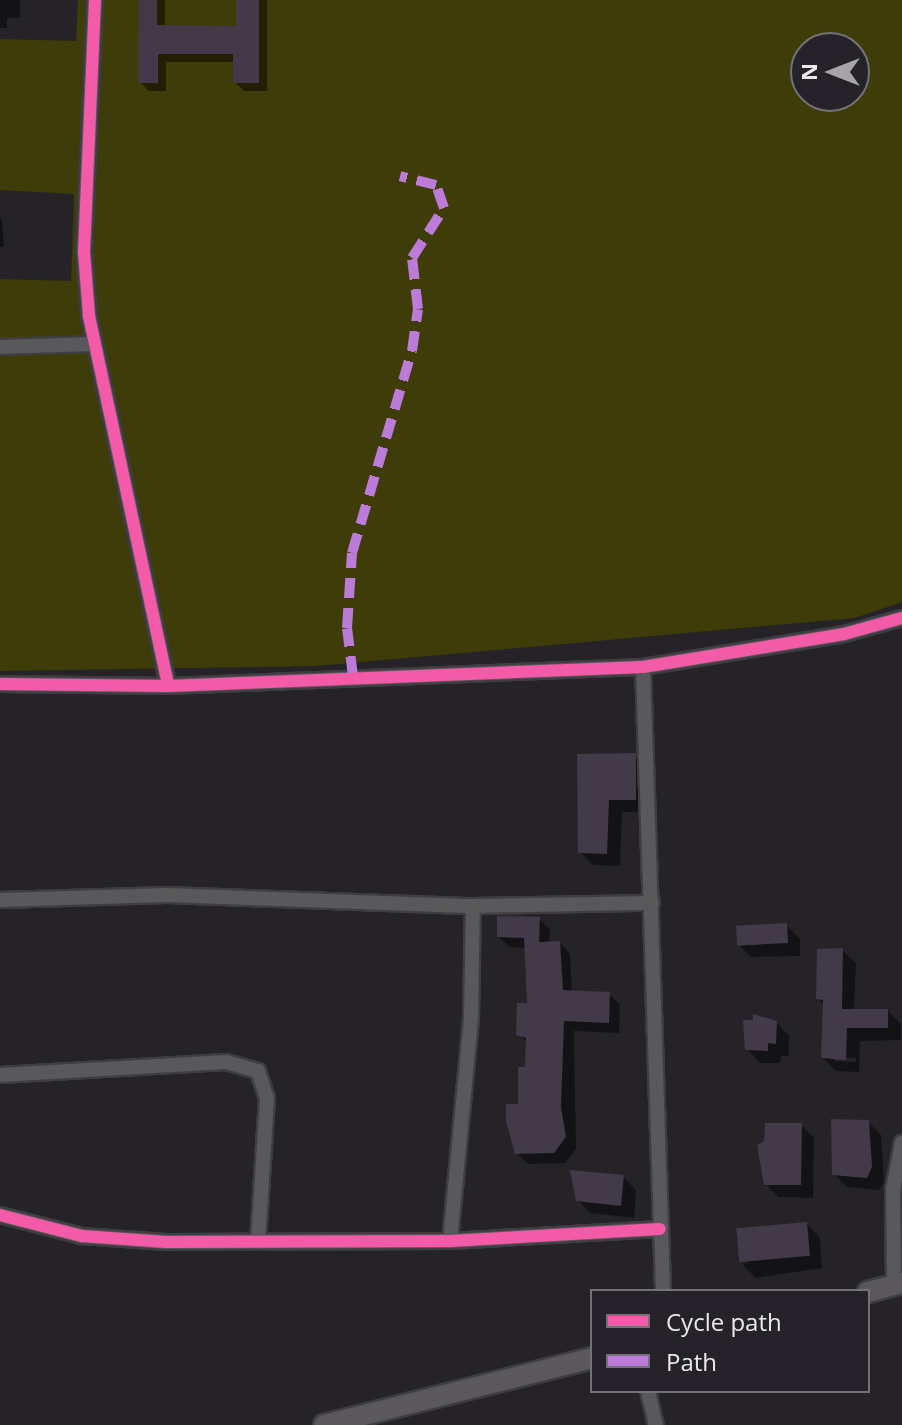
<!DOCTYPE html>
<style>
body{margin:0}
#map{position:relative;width:902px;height:1425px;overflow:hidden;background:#252328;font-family:"Open Sans",sans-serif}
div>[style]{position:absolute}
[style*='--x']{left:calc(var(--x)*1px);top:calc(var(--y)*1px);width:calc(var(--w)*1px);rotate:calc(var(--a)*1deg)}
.green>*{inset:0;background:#3e3c08}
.shadow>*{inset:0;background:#0007}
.building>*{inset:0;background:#423949;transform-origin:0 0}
.roads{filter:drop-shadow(2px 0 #3f3d41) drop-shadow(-2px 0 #3f3d41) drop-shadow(0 2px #3f3d41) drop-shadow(0 -2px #3f3d41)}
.street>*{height:14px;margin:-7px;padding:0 7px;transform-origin:7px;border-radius:7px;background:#59585a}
.secondary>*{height:20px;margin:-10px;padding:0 10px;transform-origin:10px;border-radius:10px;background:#5b585d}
.quiet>*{height:10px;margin-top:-5px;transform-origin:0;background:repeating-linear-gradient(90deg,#bd7bd9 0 20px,transparent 0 30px)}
.cycleway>*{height:12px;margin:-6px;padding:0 6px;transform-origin:6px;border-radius:6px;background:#f35aa7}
span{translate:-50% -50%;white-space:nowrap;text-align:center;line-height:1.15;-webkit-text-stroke:6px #252229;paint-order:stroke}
.legend{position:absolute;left:590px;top:1289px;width:280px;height:104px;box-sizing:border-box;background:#252229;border:2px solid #747278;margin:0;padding:10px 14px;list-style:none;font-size:24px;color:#ebe9ee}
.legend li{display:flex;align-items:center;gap:16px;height:40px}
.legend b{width:40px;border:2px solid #747278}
.north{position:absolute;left:790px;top:32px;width:80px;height:80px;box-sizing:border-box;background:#252229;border:2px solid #747278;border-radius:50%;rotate:270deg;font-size:22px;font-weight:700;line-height:32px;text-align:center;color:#ebe9ee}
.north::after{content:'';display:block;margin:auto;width:28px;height:36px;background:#a6a4a9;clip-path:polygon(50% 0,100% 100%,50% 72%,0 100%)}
</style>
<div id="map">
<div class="green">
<i style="clip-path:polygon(evenodd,78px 0,902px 0,902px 602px,855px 618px,316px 666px,0 671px,0 279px,71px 281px,74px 194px,0 190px,0 39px,76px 41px,78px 0,806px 48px,854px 48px,854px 96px,806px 96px,806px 48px)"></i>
</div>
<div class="shadow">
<i style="clip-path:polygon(0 0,20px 0,20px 18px,7px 18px,7px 28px,0 28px)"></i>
<i style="clip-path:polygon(141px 0,165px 0,165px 27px,238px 28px,238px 0,267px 0,267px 91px,244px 91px,235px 82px,235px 62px,166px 62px,166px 91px,149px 91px,140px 82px)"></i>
<i style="clip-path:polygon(0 218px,2px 220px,4px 246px,0 247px)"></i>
<i style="clip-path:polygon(635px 755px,648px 769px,648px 812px,622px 812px,620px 866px,593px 865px,580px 852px,579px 756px)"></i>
<i style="clip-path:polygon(539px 919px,550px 929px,549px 944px,560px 943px,570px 954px,572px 993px,609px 994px,620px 1005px,619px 1033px,574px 1031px,576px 1149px,565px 1163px,528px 1164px,517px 1153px,527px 1069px,528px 1043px,518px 1034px,529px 1005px,527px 948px,510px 947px,499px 937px)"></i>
<i style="clip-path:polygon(786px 925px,800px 939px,800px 956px,751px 957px,738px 944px)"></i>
<i style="clip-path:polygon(evenodd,842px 950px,856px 963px,854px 1011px,888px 1011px,901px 1024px,901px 1040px,860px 1041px,859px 1072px,836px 1071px,823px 1058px,825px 1006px,818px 998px,842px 950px,834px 1057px,856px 1058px,856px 1062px,834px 1061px,834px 1057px)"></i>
<i style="clip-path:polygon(755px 1022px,776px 1022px,789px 1036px,789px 1056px,781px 1056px,780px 1063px,760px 1063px,747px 1049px)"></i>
<i style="clip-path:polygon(868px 1122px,881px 1135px,884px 1181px,880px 1190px,847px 1187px,834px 1174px)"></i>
<i style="clip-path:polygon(801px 1125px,814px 1138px,813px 1198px,779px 1197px,765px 1184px)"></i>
<i style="clip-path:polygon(623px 1177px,636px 1190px,634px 1218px,591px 1213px,577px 1200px)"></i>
<i style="clip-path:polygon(807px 1224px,820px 1238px,822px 1268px,756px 1278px,743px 1265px)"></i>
</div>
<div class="building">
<i style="clip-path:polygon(139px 0,157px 0,157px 25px,236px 26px,236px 0,259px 0,259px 83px,233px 83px,233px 54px,158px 54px,158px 83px,138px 83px)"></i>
<i style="clip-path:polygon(636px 753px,636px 800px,609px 800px,607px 854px,578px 853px,577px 754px)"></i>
<i style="clip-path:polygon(497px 916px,540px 917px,539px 942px,560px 941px,563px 990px,610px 992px,609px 1023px,564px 1021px,561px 1107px,566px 1137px,554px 1153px,515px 1154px,506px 1121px,506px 1104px,518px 1104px,518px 1067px,525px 1067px,526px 1038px,516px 1035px,517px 1003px,527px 1003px,524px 938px,497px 937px)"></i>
<i style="left:787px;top:923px;width:20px;height:51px;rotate:87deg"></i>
<i style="clip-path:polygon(843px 948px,842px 1009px,888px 1009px,888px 1028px,847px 1028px,846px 1060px,821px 1058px,823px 1000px,816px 999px,817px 949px)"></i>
<i style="clip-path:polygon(753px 1014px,777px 1021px,776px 1044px,768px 1043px,768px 1051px,745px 1050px,743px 1020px,753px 1020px)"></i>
<i style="clip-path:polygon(831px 1119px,869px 1120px,872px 1167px,867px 1178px,832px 1175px)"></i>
<i style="clip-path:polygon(765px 1123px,802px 1123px,801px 1185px,764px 1185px,757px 1145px,764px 1141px)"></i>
<i style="clip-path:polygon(570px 1170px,624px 1175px,621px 1206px,576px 1201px)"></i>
<i style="left:807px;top:1222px;width:34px;height:71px;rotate:85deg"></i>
</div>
<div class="roads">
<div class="street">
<i style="--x:95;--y:0;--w:252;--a:92.5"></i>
<i style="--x:84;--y:252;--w:64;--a:85.5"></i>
<i style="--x:89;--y:316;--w:378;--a:77.9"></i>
<i style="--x:0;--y:347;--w:95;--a:-1.8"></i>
<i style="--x:643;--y:667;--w:624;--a:88.16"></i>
<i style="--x:0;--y:684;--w:168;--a:0.7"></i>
<i style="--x:168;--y:686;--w:475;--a:-2.3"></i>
<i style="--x:643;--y:667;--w:204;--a:-9.3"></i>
<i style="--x:844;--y:634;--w:60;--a:-15.4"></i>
<i style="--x:0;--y:900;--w:167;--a:-1.7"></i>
<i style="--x:167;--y:895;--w:306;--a:2.1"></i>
<i style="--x:473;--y:906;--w:179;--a:-1"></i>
<i style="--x:0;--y:1075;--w:226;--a:-3.3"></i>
<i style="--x:226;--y:1062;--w:33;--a:16"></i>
<i style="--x:258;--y:1071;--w:28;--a:72"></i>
<i style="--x:267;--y:1098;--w:144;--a:93.6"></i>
<i style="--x:0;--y:1215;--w:85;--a:14.4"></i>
<i style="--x:82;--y:1236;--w:84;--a:4.1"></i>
<i style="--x:166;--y:1242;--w:284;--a:-0.2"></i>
<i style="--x:450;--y:1241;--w:210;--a:-3.3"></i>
<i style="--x:450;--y:1241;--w:225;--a:-84.6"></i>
<i style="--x:471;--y:1017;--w:111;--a:-89"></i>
<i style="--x:894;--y:1286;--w:96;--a:-90.6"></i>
<i style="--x:893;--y:1190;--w:48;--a:-79.2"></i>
<i style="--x:648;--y:1391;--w:35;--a:77"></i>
</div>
<div class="secondary">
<i style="--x:868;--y:1292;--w:35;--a:-15"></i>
<i style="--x:324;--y:1425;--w:276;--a:-14"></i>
</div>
</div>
<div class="quiet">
<i style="--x:353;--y:676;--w:48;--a:-97.1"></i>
<i style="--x:347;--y:628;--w:75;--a:-86.2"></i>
<i style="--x:352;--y:553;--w:211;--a:-73.5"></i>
<i style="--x:412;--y:351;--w:42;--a:-81.9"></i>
<i style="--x:418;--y:309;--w:51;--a:-96.7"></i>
<i style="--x:412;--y:258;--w:59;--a:-57.4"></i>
<i style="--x:444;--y:208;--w:24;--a:-109"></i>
<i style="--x:436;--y:185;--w:37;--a:-166"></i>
</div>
<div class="cycleway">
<i style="--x:95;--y:0;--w:252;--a:92.5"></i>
<i style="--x:84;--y:252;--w:64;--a:85.5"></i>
<i style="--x:89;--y:316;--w:378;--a:77.9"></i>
<i style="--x:0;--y:684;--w:168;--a:0.7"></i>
<i style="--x:168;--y:686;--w:475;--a:-2.3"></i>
<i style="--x:643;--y:667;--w:204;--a:-9.3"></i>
<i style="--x:844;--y:634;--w:60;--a:-15.4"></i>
<i style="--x:0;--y:1215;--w:85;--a:14.4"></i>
<i style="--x:82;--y:1236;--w:84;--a:4.1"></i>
<i style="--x:166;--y:1242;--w:284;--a:-0.2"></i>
<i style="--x:450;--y:1241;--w:210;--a:-3.3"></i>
</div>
<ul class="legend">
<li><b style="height:10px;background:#f35aa7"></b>Cycle path</li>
<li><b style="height:10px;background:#bd7bd9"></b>Path</li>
</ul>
<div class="north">N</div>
</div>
